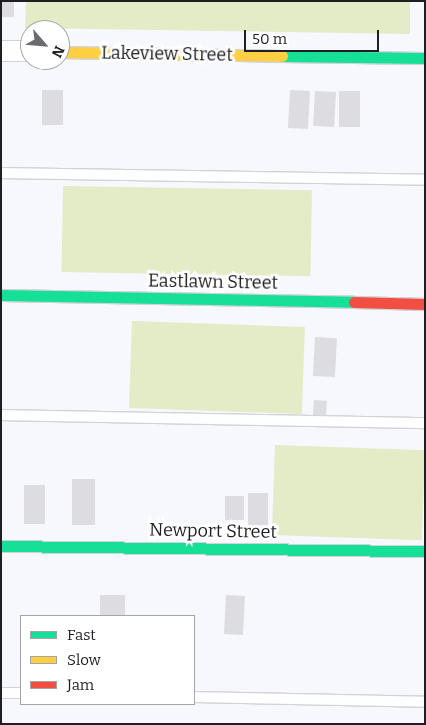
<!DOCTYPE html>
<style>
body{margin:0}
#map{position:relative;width:426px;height:725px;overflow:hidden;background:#f7f8fd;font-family:Bitter,serif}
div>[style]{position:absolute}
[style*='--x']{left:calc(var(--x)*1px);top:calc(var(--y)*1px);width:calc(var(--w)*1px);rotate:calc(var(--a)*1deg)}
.green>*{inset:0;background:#e4ebc7;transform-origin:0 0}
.building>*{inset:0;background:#dcdce1;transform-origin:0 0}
.roads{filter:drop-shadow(1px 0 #d3d3d7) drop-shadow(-1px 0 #d3d3d7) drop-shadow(0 1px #d3d3d7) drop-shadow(0 -1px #d3d3d7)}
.lane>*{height:10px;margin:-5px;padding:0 5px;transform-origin:5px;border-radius:5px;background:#fefeff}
.street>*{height:20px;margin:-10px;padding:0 10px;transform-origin:10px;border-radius:10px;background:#fefeff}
.fast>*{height:11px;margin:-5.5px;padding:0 5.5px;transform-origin:5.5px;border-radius:5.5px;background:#16e098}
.slow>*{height:11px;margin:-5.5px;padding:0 5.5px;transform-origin:5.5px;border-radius:5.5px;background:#ffcf43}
.jam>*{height:11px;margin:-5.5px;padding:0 5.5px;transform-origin:5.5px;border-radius:5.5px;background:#f24e42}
span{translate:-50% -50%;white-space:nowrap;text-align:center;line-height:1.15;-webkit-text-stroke:5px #fff;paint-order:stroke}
.street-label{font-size:18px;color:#1f1f23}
.frame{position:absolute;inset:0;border:2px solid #1f1f23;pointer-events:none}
.legend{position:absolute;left:20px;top:615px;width:175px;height:90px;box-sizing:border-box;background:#fff;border:1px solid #a5a5a7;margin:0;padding:6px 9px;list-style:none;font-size:15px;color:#1f1f23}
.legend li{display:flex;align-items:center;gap:10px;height:25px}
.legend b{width:25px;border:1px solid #a5a5a7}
.north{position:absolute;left:20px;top:20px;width:50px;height:50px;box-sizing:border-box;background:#fff;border:1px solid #a5a5a7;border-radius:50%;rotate:117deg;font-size:14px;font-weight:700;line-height:20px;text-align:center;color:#1f1f23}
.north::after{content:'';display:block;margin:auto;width:18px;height:22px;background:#6b6b6f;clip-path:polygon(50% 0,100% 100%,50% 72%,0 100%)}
.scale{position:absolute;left:244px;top:30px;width:135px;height:22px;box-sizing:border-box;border:2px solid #1f1f23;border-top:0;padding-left:6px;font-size:15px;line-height:18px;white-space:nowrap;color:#1f1f23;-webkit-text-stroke:4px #fff;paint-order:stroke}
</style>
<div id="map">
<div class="green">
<i style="clip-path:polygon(26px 1px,410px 1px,410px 34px,25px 28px)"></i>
<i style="left:63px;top:186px;width:249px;height:86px;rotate:1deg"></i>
<i style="left:132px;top:321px;width:173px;height:87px;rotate:2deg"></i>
<i style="left:275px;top:445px;width:150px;height:90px;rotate:2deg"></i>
</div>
<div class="building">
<i style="left:1px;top:1px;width:13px;height:16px"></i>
<i style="left:42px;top:90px;width:21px;height:35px"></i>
<i style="left:290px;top:90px;width:20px;height:38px;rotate:3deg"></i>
<i style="left:315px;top:91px;width:21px;height:35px;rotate:3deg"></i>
<i style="left:339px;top:91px;width:21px;height:36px"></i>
<i style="left:315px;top:337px;width:22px;height:39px;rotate:3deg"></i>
<i style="left:314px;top:400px;width:13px;height:16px;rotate:4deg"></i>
<i style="left:72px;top:479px;width:23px;height:46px"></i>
<i style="left:24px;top:485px;width:21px;height:39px"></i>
<i style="left:248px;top:493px;width:20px;height:32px"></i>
<i style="left:225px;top:496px;width:19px;height:24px"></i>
<i style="left:100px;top:595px;width:25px;height:21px"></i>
<i style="left:226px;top:595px;width:19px;height:39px;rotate:3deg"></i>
</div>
<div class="roads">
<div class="lane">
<i style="--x:1;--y:173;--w:424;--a:0.9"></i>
<i style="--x:1;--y:415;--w:424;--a:1.1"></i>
<i style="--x:1;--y:693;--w:20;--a:0"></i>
<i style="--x:194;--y:697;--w:231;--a:1.2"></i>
</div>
<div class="street">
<i style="--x:1;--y:51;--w:29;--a:0"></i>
</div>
<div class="fast">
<i style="--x:282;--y:56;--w:143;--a:0.8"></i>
<i style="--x:1;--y:295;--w:353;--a:1.1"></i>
<i style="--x:1;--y:546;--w:424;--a:0.7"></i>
</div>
<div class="slow">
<i style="--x:60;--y:52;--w:222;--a:1"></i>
</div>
<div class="jam">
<i style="--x:354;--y:302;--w:71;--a:1.6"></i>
</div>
</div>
<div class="street-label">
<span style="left:167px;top:54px;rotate:1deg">Lakeview Street</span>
<span style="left:213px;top:282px;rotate:1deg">Eastlawn Street</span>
<span style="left:213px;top:531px;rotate:1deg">Newport Street</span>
</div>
<div class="frame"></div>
<ul class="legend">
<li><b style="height:6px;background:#16e098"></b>Fast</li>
<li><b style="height:6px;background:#ffcf43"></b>Slow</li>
<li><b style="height:6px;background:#f24e42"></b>Jam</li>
</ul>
<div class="north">N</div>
<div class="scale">50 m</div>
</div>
